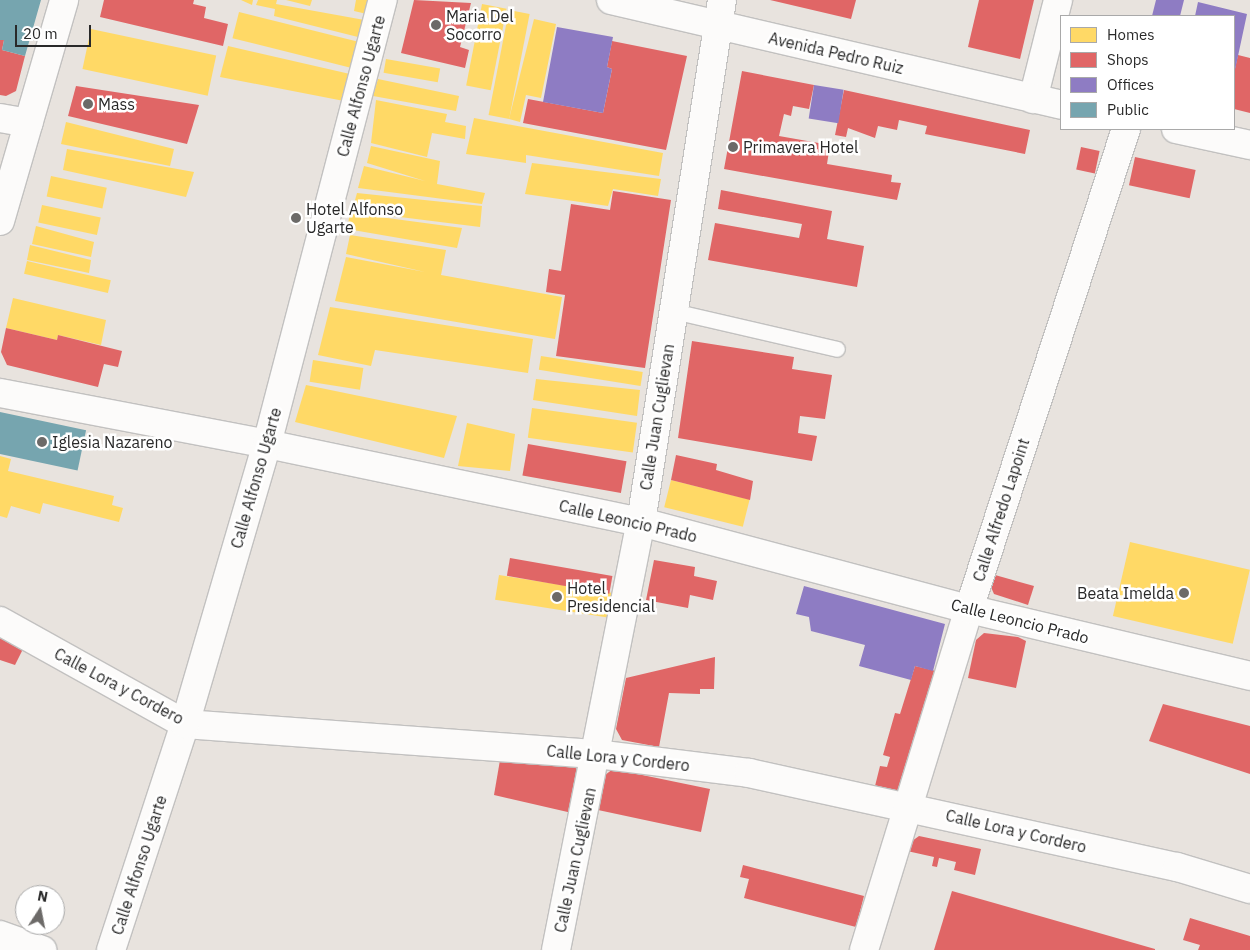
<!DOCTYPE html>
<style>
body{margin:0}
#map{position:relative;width:1250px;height:950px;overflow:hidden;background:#e8e3de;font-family:"IBM Plex Sans",sans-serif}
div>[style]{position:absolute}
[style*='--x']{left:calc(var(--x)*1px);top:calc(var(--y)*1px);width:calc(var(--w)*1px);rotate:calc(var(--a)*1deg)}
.homes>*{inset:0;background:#ffd966;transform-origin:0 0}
.shops>*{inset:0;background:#e06666;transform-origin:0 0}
.offices>*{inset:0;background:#8e7cc3;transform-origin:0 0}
.public>*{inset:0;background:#76a5af;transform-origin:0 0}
.roads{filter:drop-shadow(1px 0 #c2c1c0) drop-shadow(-1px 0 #c2c1c0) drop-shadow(0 1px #c2c1c0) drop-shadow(0 -1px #c2c1c0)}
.service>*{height:15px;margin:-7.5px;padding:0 7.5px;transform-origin:7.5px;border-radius:7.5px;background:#fcfbfa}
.minor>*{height:28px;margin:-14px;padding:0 14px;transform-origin:14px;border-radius:14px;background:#fcfbfa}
.tertiary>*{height:28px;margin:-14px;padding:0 14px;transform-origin:14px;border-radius:14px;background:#fcfbfa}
.secondary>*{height:28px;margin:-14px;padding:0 14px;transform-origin:14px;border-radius:14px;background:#fcfbfa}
.dots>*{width:14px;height:14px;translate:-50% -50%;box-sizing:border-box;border:2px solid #fff;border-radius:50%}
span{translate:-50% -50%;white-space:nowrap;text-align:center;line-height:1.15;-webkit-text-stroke:5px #fff;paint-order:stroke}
.poi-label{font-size:16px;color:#292929}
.left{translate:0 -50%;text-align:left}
.right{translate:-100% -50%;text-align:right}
.street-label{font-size:16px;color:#292929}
.legend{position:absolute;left:1060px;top:15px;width:175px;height:115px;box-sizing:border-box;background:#fff;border:1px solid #a9a9a9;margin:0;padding:6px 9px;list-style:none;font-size:15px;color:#292929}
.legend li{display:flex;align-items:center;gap:10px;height:25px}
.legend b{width:25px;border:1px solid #a9a9a9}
.north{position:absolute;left:15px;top:885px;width:50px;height:50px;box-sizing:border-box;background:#fff;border:1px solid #a9a9a9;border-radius:50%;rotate:11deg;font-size:14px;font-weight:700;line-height:20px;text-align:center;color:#292929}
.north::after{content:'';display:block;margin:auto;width:18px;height:22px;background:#6c6a68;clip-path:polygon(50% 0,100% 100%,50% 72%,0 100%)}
.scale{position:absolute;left:15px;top:25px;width:76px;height:22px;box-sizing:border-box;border:2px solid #292929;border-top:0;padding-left:6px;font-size:15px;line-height:18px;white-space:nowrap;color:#292929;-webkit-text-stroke:4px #fff;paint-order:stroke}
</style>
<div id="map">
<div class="homes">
<i style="clip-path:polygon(241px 0,253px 0,252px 5px)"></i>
<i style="clip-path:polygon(258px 0,277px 0,276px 4px,370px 21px,366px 39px,274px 16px,275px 9px,256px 5px)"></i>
<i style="clip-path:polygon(286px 0,312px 0,310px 6px)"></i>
<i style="clip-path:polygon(356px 0,374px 0,371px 15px,354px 11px)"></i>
<i style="left:482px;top:4px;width:25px;height:83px;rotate:11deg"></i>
<i style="left:509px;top:10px;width:21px;height:107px;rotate:11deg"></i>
<i style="left:239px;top:12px;width:128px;height:27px;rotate:14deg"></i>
<i style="clip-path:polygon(534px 19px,556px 24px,541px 98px,526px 95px,520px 122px,509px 119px)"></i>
<i style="left:91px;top:29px;width:128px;height:41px;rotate:12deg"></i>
<i style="clip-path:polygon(228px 46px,350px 74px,344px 101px,220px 77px)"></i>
<i style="left:386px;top:59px;width:55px;height:14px;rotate:10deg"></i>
<i style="clip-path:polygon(378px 79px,459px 96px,456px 111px,373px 96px)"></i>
<i style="clip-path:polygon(376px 100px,447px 114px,445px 122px,466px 126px,465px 139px,432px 133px,427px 157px,371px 143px)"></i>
<i style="clip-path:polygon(474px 118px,663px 153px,659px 176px,526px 155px,526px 163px,466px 154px)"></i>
<i style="clip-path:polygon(66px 122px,174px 149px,170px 166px,61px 144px)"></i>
<i style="clip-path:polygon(371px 146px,440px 161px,437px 184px,485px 193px,482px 204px,358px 188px,364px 166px,425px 181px,367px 163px)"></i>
<i style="clip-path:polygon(67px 149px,194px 172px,186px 197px,63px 170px)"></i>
<i style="clip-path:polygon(532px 163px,661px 179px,658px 196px,613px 189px,608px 206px,525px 194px)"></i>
<i style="left:51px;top:176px;width:57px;height:21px;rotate:12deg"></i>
<i style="clip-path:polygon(357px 193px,482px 206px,480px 227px,352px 211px)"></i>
<i style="left:42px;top:205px;width:60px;height:18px;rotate:12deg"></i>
<i style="clip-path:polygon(350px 213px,462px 228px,457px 248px,347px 229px)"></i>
<i style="clip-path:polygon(36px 226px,94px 242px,91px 257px,32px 244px)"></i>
<i style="clip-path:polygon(350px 235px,446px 250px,441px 275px,562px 297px,555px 339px,335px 301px,346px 257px,425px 272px,346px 254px)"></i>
<i style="clip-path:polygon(30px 245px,91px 260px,89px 273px,27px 260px)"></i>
<i style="left:27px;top:261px;width:86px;height:13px;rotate:13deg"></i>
<i style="clip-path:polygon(13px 298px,106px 320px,101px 345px,58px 335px,57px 340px,6px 328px)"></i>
<i style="clip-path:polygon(330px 307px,533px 339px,528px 373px,375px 350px,371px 366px,318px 355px)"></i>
<i style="left:541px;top:356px;width:103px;height:14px;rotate:9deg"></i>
<i style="left:313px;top:360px;width:51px;height:22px;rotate:9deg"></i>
<i style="clip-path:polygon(536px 379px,640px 390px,637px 416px,533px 400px)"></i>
<i style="clip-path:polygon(306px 385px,457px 416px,444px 458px,295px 422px)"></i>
<i style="left:532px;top:408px;width:106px;height:30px;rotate:8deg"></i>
<i style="clip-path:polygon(467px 423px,515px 434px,510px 471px,458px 466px)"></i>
<i style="clip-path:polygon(0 456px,11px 459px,8px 471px,114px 496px,112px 505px,123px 508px,119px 522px,43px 503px,40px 514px,11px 506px,7px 518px,0 516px)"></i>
<i style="left:671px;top:480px;width:81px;height:28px;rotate:14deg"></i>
<i style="left:1130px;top:542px;width:123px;height:76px;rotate:13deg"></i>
<i style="left:499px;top:575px;width:122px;height:25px;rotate:9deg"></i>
</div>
<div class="shops">
<i style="clip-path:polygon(104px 0,194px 0,193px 4px,206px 7px,204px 18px,228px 24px,223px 46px,100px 17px)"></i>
<i style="clip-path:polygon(414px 0,471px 3px,460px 47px,469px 50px,465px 68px,401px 53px)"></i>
<i style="clip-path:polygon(770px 0,856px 0,851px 19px)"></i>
<i style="clip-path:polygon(979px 0,1034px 0,1020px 59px,968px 47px)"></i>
<i style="clip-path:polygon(0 40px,4px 40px,2px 50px,25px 56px,16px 91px,6px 96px,0 95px)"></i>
<i style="clip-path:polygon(612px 41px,687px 56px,666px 150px,523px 123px,528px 99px,603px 113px,612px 69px,607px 67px)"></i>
<i style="clip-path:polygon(1238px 55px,1250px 58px,1250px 113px,1234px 109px,1234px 73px)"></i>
<i style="clip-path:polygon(742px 71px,814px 85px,809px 109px,793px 106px,791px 116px,784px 114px,779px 136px,830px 145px,827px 164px,892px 175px,891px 182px,901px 183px,897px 200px,724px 169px)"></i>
<i style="clip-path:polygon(76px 86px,199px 105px,187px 144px,68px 116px)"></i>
<i style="clip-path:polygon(844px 90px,1030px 130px,1025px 154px,925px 134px,927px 126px,899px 120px,897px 130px,878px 126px,875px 138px,848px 128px,846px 137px,835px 135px)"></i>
<i style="left:1081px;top:147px;width:19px;height:23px;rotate:12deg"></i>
<i style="left:1135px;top:157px;width:62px;height:29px;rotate:12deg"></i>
<i style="clip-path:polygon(721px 190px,832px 211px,827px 239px,864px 246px,857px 287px,708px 260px,715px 223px,799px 238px,802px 224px,718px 209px)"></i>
<i style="clip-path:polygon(613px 191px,671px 200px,645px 368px,556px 356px,565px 295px,546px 292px,549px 269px,561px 271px,571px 204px,610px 210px)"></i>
<i style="clip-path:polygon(6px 328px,57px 340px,58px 335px,122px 351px,118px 367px,104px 364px,98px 387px,7px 365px,1px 352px)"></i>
<i style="clip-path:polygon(692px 341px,794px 357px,792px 369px,832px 375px,825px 419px,800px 416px,798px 433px,817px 436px,812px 461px,678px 438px)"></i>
<i style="left:528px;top:444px;width:100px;height:32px;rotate:10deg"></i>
<i style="clip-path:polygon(676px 455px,717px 464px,716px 470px,753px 481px,750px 500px,671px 480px)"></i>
<i style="left:510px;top:558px;width:104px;height:18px;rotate:10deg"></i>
<i style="clip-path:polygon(654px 560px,695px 567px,694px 576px,717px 581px,713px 600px,690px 595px,688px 608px,646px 600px)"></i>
<i style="clip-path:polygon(988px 573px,1034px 586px,1028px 605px,994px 594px,987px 578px)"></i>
<i style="clip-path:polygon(984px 633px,1018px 637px,1026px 641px,1016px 688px,968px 678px,976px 640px)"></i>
<i style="clip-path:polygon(0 637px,24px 647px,15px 665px,0 660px)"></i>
<i style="clip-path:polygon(715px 657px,714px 689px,700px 689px,700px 694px,669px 693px,659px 747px,622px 740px,616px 729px,626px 678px)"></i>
<i style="clip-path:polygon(915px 666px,936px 671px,902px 798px,874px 790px,880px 766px,887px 767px,890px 757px,883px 755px,895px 713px,900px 714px)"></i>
<i style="clip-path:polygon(1163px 704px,1250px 726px,1250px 774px,1149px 741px)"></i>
<i style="clip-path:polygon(500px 760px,571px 764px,579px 771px,572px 813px,494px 795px)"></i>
<i style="clip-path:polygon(613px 769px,710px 789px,701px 832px,598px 810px,605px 775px)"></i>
<i style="clip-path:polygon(919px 836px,981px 849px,975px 875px,954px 870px,956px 862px,939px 858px,937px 867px,932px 866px,934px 857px,907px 851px,908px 844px)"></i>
<i style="clip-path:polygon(743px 865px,864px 896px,856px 927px,744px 898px,749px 879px,740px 877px)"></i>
<i style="clip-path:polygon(952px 891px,1155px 949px,1155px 950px,934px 950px)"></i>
<i style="clip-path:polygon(1190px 918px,1250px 936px,1250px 950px,1198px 950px,1200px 945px,1183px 940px)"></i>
</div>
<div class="offices">
<i style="clip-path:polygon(1156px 0,1184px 0,1180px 16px,1152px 16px)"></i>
<i style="clip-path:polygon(1198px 2px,1247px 14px,1235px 70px,1234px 16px,1195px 16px)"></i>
<i style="clip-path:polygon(557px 27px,613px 37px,607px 67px,612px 69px,603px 113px,543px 102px)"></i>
<i style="left:814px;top:85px;width:30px;height:34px;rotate:9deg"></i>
<i style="clip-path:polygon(804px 586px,945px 624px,933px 671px,915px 666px,911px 680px,859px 666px,865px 645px,811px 631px,809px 617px,796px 614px)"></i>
</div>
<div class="public">
<i style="clip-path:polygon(0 0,41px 0,25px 56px,2px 50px,4px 40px,0 40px)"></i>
<i style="left:0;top:412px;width:88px;height:41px;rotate:12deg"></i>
</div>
<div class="roads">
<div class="service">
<i style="--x:673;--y:311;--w:168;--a:13"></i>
</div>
<div class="minor">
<i style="--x:1033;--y:99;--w:102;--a:-75.8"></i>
<i style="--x:0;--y:118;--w:29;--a:10"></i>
<i style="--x:0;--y:393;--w:272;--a:10.8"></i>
<i style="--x:267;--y:444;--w:382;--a:11.8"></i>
<i style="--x:641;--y:522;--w:339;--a:14.9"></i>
<i style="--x:969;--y:609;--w:289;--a:13.4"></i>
<i style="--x:0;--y:621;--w:212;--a:29.1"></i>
<i style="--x:185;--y:724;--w:413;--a:4.2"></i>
<i style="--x:597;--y:754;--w:153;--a:7.1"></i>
<i style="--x:749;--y:773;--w:438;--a:12.4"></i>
<i style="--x:1177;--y:867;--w:76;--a:16.8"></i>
<i style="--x:0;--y:935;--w:45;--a:19.7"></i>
<i style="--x:111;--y:950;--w:238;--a:-71.9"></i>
<i style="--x:185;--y:724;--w:292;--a:-73.7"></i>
<i style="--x:267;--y:444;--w:459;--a:-75.4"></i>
<i style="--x:556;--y:950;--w:436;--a:-78.8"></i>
<i style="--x:641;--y:522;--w:528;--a:-81.18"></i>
<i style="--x:864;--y:950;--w:357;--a:-72.9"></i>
<i style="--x:969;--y:609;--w:505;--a:-71.89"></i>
</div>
<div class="tertiary">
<i style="--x:611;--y:0;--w:462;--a:13.1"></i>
<i style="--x:1176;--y:129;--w:76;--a:12.2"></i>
</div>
<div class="secondary">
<i style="--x:0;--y:221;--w:230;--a:-73.8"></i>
</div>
</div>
<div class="dots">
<i style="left:436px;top:25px;background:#6c6a68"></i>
<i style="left:88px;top:104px;background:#6c6a68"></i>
<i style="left:733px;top:147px;background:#6c6a68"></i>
<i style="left:296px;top:218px;background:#6c6a68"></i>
<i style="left:42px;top:442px;background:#6c6a68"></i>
<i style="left:1184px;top:593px;background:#6c6a68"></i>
<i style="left:557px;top:597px;background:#6c6a68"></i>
</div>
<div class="poi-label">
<span class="left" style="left:446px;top:25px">Maria Del<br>Socorro</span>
<span class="left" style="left:98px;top:104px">Mass</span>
<span class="left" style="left:743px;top:147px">Primavera Hotel</span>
<span class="left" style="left:306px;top:218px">Hotel Alfonso<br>Ugarte</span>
<span class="left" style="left:52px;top:442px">Iglesia Nazareno</span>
<span class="left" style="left:567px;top:597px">Hotel<br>Presidencial</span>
<span class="right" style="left:1174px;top:593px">Beata Imelda</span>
</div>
<div class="street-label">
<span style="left:836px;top:53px;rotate:13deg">Avenida Pedro Ruiz</span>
<span style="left:361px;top:86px;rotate:-75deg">Calle Alfonso Ugarte</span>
<span style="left:657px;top:417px;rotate:-81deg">Calle Juan Cuglievan</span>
<span style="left:256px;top:478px;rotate:-74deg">Calle Alfonso Ugarte</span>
<span style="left:1001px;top:510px;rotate:-72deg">Calle Alfredo Lapoint</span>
<span style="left:628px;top:521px;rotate:13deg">Calle Leoncio Prado</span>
<span style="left:1020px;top:621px;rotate:14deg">Calle Leoncio Prado</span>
<span style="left:119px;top:686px;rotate:28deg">Calle Lora y Cordero</span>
<span style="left:618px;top:758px;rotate:6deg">Calle Lora y Cordero</span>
<span style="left:1016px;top:831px;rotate:13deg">Calle Lora y Cordero</span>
<span style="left:575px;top:860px;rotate:-78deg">Calle Juan Cuglievan</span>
<span style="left:139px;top:865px;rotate:-72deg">Calle Alfonso Ugarte</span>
</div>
<ul class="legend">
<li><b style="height:14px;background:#ffd966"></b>Homes</li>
<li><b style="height:14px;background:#e06666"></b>Shops</li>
<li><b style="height:14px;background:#8e7cc3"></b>Offices</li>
<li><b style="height:14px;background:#76a5af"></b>Public</li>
</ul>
<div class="north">N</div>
<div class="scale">20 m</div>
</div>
